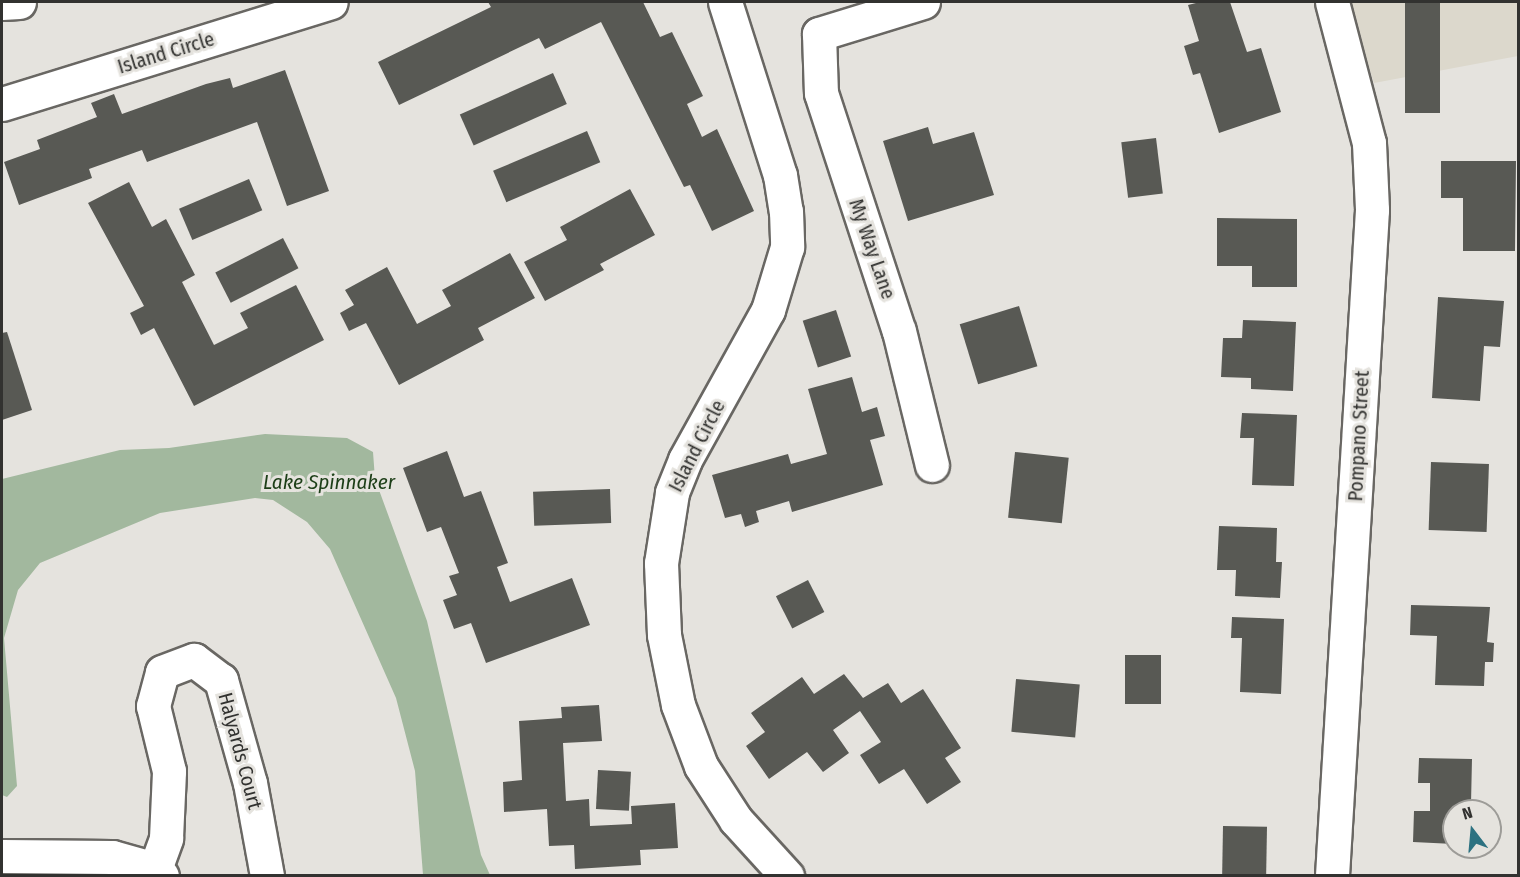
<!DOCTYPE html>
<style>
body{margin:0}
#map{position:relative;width:1520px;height:877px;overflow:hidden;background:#e5e3de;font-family:"Fira Sans Condensed",sans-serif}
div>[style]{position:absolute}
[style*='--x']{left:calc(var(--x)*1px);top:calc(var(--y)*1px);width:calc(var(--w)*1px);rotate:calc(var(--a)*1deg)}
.built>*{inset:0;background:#dcd8cc}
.water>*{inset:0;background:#a2b89e}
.building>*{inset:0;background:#585954;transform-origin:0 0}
.roads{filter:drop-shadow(2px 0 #696763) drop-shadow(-2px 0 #696763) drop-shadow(0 2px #696763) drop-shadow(0 -2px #696763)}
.minor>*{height:33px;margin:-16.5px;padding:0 16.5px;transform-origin:16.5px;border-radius:16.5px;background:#fff}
span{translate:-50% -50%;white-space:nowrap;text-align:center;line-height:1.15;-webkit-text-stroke:6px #e5e3de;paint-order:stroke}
.street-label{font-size:20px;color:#323230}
.water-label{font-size:21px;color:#1c3e17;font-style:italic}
.frame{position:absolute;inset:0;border:3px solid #323230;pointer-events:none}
.north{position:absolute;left:1442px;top:799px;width:60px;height:60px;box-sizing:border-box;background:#e5e3de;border:2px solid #9d9c98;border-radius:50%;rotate:344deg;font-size:16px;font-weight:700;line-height:24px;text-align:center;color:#323230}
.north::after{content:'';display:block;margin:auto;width:21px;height:27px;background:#2d7281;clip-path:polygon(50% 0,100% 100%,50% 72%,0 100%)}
</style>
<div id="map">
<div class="built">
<i style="clip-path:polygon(1348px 2px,1518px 2px,1518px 56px,1374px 83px)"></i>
</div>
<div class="water">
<i style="clip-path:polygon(265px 434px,347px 438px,373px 452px,375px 479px,427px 621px,481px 855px,490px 875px,423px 875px,415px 771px,396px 698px,330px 549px,307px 522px,273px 500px,255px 498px,160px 513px,40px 563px,18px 590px,4px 638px,17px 786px,7px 797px,2px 795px,2px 479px,120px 450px,169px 448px)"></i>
</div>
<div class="building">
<i style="clip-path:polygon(488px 2px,643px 2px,660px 37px,672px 32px,703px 96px,687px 104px,702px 137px,717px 129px,754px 211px,712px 231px,690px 185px,684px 187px,601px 22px,545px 49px,539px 38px,399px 105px,378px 62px,491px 7px)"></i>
<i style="clip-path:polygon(1200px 2px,1230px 2px,1247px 52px,1261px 48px,1281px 112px,1219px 133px,1200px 73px,1193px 75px,1184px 46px,1199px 41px,1188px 5px)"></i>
<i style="left:1405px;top:2px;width:35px;height:111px"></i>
<i style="clip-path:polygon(285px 70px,329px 191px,287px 206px,257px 122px,147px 162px,142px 150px,89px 169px,92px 178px,19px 205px,4px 162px,40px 149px,37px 140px,97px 117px,91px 103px,114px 94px,122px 114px,206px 84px,230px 78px,233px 88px)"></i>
<i style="left:553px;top:73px;width:34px;height:102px;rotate:66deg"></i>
<i style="clip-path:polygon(928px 127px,933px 144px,974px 132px,994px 195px,908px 221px,883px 141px)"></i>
<i style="left:587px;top:131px;width:34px;height:102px;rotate:67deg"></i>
<i style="left:1156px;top:138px;width:56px;height:35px;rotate:83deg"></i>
<i style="clip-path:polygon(1441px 161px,1516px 161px,1515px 251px,1463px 251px,1463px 198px,1441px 198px)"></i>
<i style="left:249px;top:179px;width:34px;height:76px;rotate:67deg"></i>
<i style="clip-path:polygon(129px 182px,152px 227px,166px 219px,195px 275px,182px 282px,214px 345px,248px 328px,240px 313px,296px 285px,324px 340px,194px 406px,154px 328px,141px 335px,130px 313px,144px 306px,88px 203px)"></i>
<i style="clip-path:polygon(630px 189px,655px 235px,600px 264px,604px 270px,545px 301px,524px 262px,567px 240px,560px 227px)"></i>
<i style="clip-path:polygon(1217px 218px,1297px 219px,1297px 287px,1252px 287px,1252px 266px,1217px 266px)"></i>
<i style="left:283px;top:238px;width:34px;height:76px;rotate:63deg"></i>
<i style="clip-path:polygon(510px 253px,535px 298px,478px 328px,484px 340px,399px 385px,366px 323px,349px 331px,340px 313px,354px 305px,345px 290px,387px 267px,417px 324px,451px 306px,442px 290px)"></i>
<i style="clip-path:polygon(1438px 297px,1504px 301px,1500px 347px,1484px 346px,1480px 401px,1432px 398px)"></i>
<i style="left:1019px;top:306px;width:63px;height:62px;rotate:73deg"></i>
<i style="left:836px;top:310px;width:49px;height:35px;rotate:72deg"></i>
<i style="clip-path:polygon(1243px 320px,1296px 322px,1293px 391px,1251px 389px,1251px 378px,1221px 377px,1223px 338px,1242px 338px)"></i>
<i style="clip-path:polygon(7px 332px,32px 410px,2px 420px,2px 333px)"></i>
<i style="clip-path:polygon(852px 377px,862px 412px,877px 407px,885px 436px,870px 440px,883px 485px,792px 512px,789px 501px,756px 511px,759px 522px,745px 527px,741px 514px,725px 518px,712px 475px,788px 454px,791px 464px,827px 454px,808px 389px)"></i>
<i style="clip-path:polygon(1242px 413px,1297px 415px,1294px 486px,1252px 485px,1254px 438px,1240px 438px)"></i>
<i style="clip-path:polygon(447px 451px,464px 497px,481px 491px,508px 563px,497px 567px,510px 602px,572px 578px,590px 625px,486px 663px,471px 623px,454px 629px,443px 600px,457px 595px,449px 576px,459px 573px,441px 527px,427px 532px,403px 468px)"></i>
<i style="left:1015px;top:452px;width:54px;height:66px;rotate:6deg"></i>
<i style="left:1431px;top:462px;width:58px;height:68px;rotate:2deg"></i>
<i style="left:610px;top:489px;width:34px;height:77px;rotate:88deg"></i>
<i style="clip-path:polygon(1219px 526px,1277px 528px,1276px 562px,1282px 562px,1280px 598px,1235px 596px,1236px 570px,1217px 570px)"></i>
<i style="left:808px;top:580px;width:36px;height:36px;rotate:63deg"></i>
<i style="clip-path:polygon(1411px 605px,1490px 607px,1487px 642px,1494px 643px,1493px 662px,1485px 662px,1484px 686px,1435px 685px,1437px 636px,1410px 635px)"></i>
<i style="clip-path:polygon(1232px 617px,1284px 619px,1281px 694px,1240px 692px,1242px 638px,1231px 638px)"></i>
<i style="left:1125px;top:655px;width:36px;height:49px"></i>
<i style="clip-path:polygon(844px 674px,863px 698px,888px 683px,901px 703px,923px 689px,961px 748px,945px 758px,961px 782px,927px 804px,904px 769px,879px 784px,860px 755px,881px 742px,860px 711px,833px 730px,849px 753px,823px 772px,807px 752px,769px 779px,746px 746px,765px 732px,751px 713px,802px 677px,814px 694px)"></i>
<i style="left:1016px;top:679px;width:64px;height:53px;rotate:5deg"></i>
<i style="clip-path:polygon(599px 705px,602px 741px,563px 743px,566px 801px,589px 799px,590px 826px,632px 824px,631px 806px,675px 803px,678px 848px,640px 850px,641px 865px,575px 869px,574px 845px,549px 846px,547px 809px,504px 812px,503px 782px,522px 780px,519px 721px,562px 718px,561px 707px)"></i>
<i style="clip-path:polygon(1419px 758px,1472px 759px,1471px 804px,1486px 804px,1485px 811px,1454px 811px,1454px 844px,1413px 842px,1414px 811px,1430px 811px,1430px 783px,1418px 783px)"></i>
<i style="left:598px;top:770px;width:33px;height:39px;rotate:3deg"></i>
<i style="left:1223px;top:826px;width:44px;height:50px;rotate:1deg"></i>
</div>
<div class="roads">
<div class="minor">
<i style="--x:725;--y:2;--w:182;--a:72.4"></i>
<i style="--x:780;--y:175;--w:36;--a:81"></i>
<i style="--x:786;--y:211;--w:36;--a:88"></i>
<i style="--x:787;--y:247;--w:66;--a:106.8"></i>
<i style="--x:768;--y:310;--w:171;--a:119"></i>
<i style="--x:685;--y:460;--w:35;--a:112"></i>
<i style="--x:672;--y:493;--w:71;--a:98.9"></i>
<i style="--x:661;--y:563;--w:72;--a:87.6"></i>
<i style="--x:664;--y:635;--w:71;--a:78.7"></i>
<i style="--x:678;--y:705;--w:65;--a:69.3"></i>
<i style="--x:701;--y:766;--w:64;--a:57.1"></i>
<i style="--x:736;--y:820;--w:76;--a:47.7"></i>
<i style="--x:923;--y:2;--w:109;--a:162.9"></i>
<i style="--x:819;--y:34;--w:59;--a:88.1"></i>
<i style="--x:821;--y:93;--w:250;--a:71.9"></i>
<i style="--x:899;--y:331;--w:138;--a:76.2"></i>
<i style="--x:1332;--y:2;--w:146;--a:75.3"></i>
<i style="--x:1369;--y:143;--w:67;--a:87.4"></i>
<i style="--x:1372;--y:210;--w:667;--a:93.44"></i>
<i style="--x:2;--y:3;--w:17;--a:-3"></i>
<i style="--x:2;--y:104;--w:344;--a:-17.2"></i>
<i style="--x:2;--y:856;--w:110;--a:0.5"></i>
<i style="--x:112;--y:857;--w:45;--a:15.6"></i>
<i style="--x:162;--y:876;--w:10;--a:-135"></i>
<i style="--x:155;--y:869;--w:33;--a:-70"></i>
<i style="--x:166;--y:838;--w:67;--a:-87.4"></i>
<i style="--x:169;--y:771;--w:67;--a:-103.8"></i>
<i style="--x:153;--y:706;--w:35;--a:-75"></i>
<i style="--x:162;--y:672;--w:34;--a:-21"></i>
<i style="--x:194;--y:660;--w:34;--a:37"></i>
<i style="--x:221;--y:680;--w:107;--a:74.3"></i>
<i style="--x:250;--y:783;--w:95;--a:79.6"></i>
</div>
</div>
<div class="street-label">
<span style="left:166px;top:53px;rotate:-17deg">Island Circle</span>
<span style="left:872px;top:249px;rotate:71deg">My Way Lane</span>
<span style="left:1359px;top:436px;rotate:-87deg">Pompano Street</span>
<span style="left:697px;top:446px;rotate:-63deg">Island Circle</span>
<span style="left:240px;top:751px;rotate:75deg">Halyards Court</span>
</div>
<div class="water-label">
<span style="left:329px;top:482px">Lake Spinnaker</span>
</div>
<div class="frame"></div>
<div class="north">N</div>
</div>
